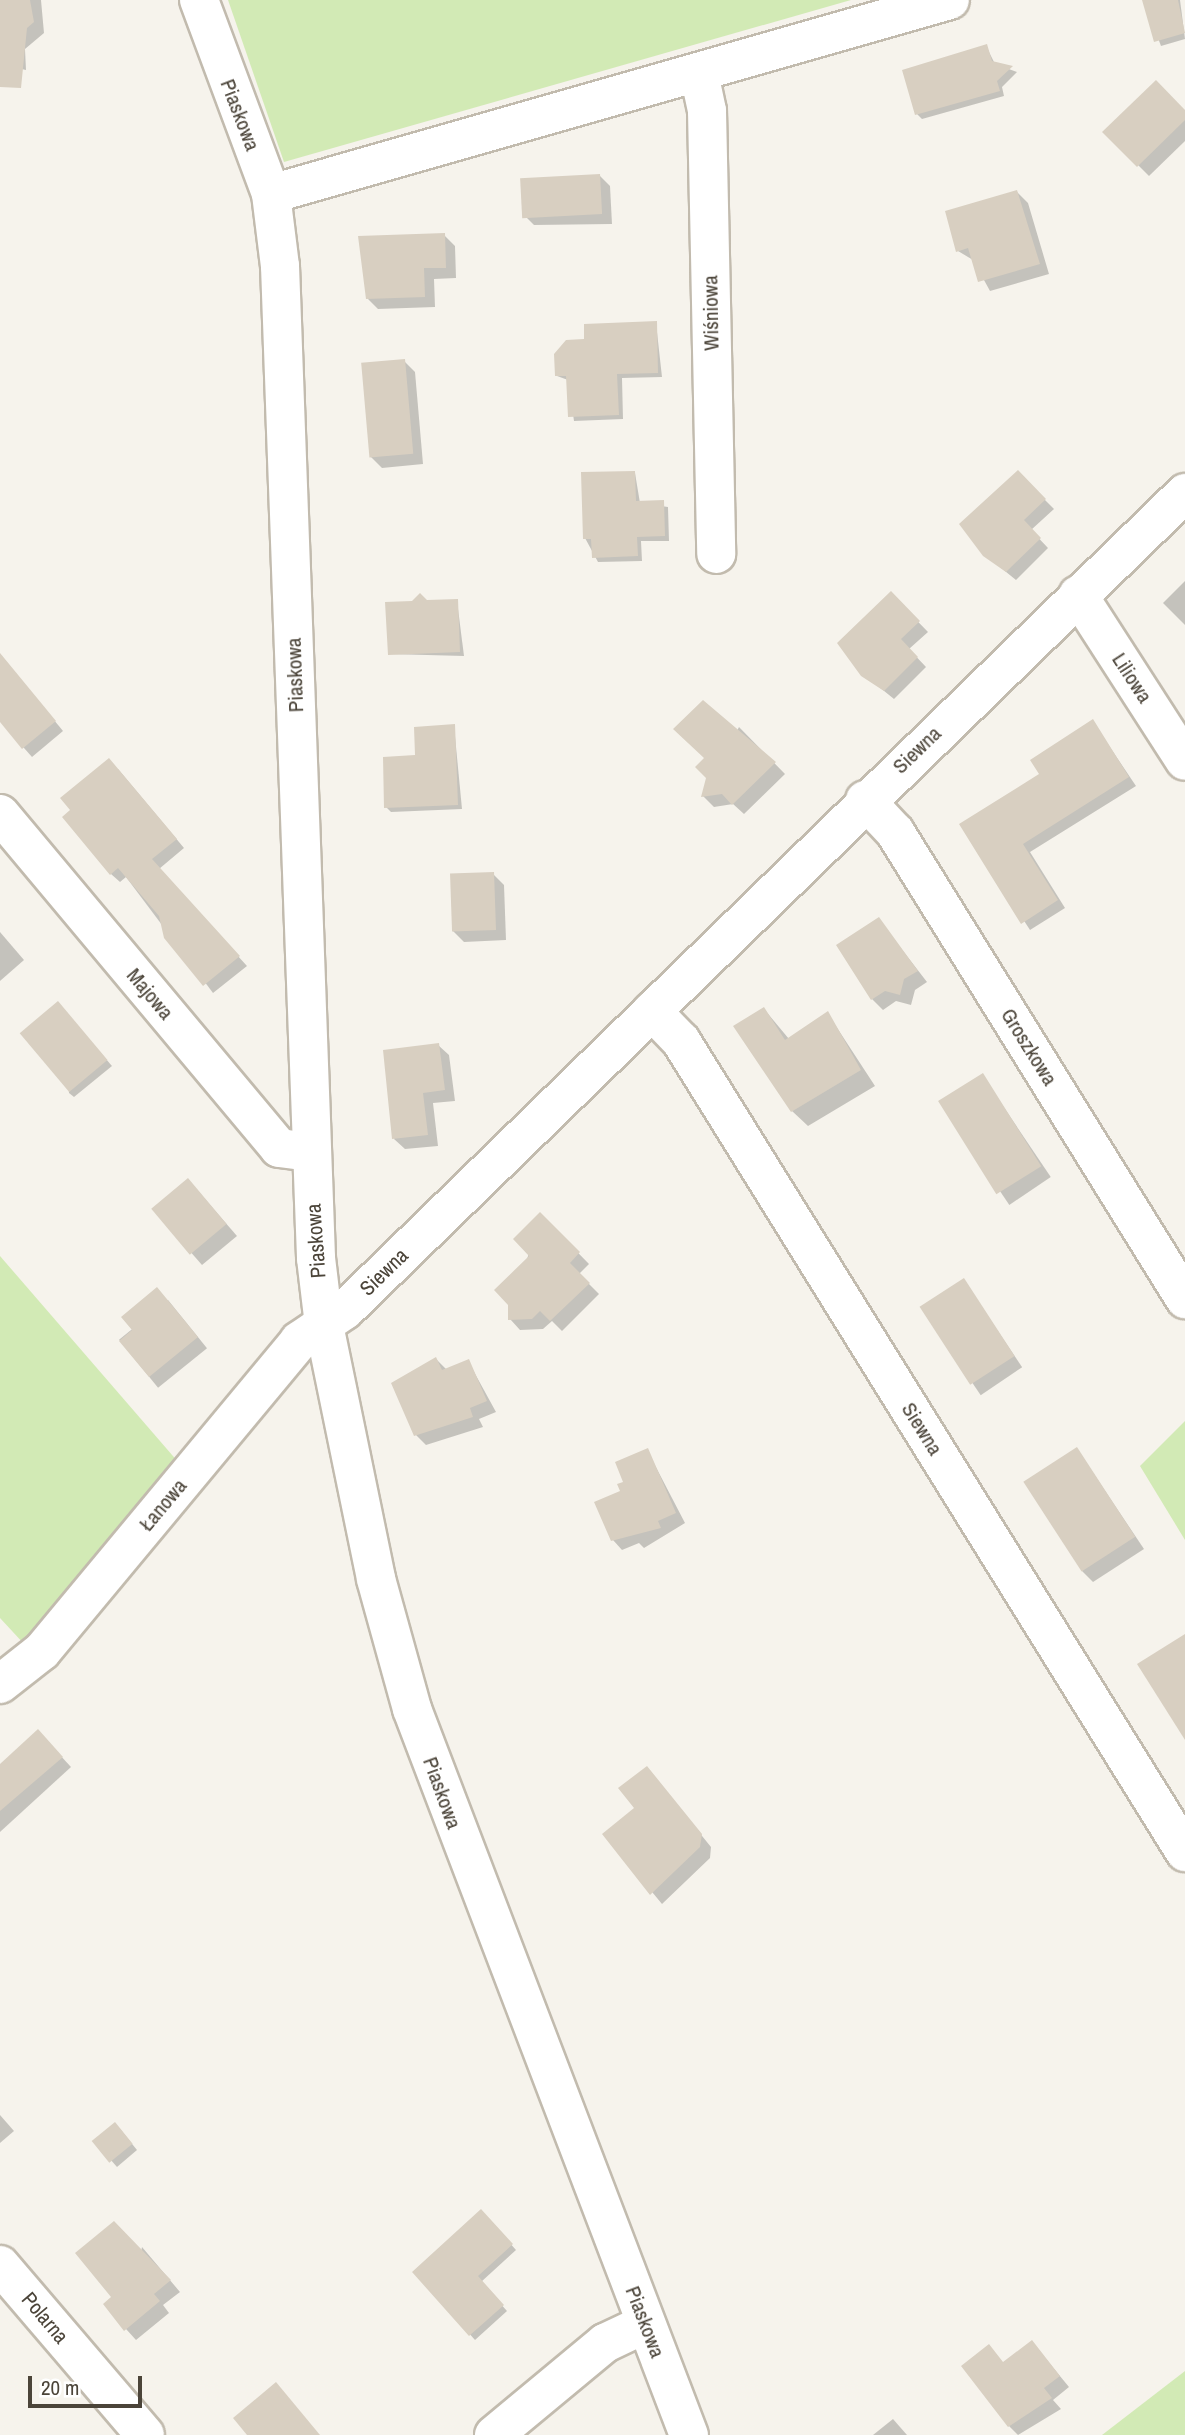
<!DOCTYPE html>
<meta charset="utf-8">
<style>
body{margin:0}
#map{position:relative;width:1185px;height:2435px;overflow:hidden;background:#f6f3ec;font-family:"Archivo Narrow",sans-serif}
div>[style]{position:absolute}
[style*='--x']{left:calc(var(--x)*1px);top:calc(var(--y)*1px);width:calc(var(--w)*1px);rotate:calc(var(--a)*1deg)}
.green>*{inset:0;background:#d2eab5}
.shadow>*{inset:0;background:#0003;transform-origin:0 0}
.building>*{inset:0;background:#d8cfc1;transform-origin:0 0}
.roads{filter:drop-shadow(2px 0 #c2bbae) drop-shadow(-2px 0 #c2bbae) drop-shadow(0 2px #c2bbae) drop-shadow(0 -2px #c2bbae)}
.minor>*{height:38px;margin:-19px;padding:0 19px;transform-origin:19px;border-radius:19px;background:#fff}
span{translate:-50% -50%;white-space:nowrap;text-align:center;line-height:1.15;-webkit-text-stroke:7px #fff;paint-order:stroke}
.street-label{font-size:21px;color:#4b4439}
.scale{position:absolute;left:28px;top:2376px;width:114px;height:32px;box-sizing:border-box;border:4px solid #4b4439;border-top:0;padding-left:9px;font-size:21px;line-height:24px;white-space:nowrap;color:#4b4439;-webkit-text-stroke:5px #fff;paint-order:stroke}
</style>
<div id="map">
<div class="green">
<i style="clip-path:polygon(228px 0,851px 0,284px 162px)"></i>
<i style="clip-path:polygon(0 1256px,179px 1463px,25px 1645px,0 1618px)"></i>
<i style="clip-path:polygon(1185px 1421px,1185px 1540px,1140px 1466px)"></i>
<i style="clip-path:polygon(1185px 2371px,1185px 2435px,1102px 2435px)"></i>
</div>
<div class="shadow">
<i style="clip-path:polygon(0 0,41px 0,44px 33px,25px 49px,26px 70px,8px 66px,0 71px)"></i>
<i style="clip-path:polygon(1144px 0,1180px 0,1185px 39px,1161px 46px)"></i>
<i style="clip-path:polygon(986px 46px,995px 64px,1017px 72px,1002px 87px,1004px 96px,922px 119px,917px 114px)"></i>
<i style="clip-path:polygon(1185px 112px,1185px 141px,1149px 176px,1105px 132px)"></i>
<i style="clip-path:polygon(600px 176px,610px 186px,612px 224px,534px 225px,523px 214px)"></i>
<i style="clip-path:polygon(1017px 192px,1028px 203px,1049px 274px,990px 291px,973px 260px,958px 251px)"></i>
<i style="clip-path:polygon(444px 235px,455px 246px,456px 278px,434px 279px,435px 307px,378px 309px,368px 299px,359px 238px)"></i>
<i style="clip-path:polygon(656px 323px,662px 377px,622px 378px,623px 419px,574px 421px,568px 380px,557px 376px,586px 341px)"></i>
<i style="clip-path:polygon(404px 361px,415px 372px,423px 464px,382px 468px,371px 457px)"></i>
<i style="clip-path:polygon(635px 473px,640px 503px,668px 507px,669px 541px,641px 541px,642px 561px,598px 562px,585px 538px)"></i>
<i style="clip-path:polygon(1018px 473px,1054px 509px,1031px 530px,1048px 548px,1016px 580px,985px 555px)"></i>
<i style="clip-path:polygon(1185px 581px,1185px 625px,1163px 603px)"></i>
<i style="clip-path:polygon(891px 594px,928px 632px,909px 649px,926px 667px,894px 699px,863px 674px)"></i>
<i style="clip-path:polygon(457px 601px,464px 656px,389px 654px,427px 602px)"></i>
<i style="clip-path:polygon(0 654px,63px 731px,32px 757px,0 721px)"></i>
<i style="clip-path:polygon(1093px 722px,1136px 786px,1030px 852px,1065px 908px,1030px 930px,962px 825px,1041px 775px)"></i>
<i style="clip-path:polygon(454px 726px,462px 809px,391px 812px,386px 807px,417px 757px)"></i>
<i style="clip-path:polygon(739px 727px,785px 774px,744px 814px,733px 804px,714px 807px,703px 796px)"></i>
<i style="clip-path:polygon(118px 769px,184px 848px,159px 869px,247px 966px,213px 993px,126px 877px,120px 882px,111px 874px)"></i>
<i style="clip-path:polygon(493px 874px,504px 885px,506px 940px,464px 942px,453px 931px)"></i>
<i style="clip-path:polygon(879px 920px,927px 982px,915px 990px,911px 1005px,896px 1001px,883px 1010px,872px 999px)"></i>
<i style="clip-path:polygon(0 932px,24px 960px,0 981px)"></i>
<i style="clip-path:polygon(62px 1008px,112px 1066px,74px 1097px,69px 1093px)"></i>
<i style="clip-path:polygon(764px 1009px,789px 1039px,828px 1014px,875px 1086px,808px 1126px,792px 1111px)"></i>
<i style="clip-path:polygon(438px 1045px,449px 1055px,455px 1101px,433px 1103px,438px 1146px,405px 1149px,394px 1139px)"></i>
<i style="left:982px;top:1075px;width:123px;height:50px;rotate:56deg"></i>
<i style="clip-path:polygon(198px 1191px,237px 1236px,202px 1265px,154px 1210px)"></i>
<i style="clip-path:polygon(540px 1214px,589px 1264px,579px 1274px,599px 1294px,562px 1331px,552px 1321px,543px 1329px,520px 1330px,510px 1319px)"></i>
<i style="left:964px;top:1281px;width:104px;height:50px;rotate:56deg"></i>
<i style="left:168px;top:1300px;width:62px;height:63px;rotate:51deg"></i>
<i style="clip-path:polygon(436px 1359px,447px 1370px,468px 1361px,496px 1412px,479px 1419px,483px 1427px,426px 1445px,416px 1435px)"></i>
<i style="clip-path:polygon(1077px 1449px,1144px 1549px,1093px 1582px,1082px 1571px)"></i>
<i style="clip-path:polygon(647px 1450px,685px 1523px,644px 1548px,639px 1543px,622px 1550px,613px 1540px,622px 1492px)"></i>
<i style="clip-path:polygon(47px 1741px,71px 1767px,0 1832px,0 1767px)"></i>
<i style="clip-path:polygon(647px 1768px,711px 1847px,710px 1858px,662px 1904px,604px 1834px,637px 1808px)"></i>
<i style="clip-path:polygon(0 2115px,14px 2131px,0 2143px)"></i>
<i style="clip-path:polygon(120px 2129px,137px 2150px,117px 2167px,95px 2142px)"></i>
<i style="clip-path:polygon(481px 2211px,516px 2250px,481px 2282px,507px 2311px,475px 2340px,414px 2272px)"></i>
<i style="clip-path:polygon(142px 2247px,180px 2292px,163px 2305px,169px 2313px,136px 2340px,126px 2329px)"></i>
<i style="clip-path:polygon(1032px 2342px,1069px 2387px,1053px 2400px,1061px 2409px,1018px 2435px,1009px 2426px,989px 2347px,1004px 2364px)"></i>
<i style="clip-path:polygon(893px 2419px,907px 2435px,873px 2435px)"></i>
</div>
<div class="building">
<i style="clip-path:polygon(0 0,30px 0,34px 22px,27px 28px,21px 88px,0 87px)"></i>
<i style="clip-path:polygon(1142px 0,1178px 0,1185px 33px,1154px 42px)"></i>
<i style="clip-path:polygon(987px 44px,992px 61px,1013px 66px,997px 81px,1000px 91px,915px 115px,902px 70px)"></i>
<i style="clip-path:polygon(1156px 80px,1185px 110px,1185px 120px,1137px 167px,1102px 132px)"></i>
<i style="left:600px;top:174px;width:40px;height:80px;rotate:87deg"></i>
<i style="clip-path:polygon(1017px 190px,1040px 264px,978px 282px,968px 248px,956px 252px,945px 211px)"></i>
<i style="clip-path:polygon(445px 233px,446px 268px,424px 268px,425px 297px,366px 299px,358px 236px)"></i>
<i style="clip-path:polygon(657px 321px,658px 373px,617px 374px,619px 415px,568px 417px,566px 376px,555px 376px,554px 354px,566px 340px,584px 339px,584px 324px)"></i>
<i style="left:405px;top:359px;width:95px;height:44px;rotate:85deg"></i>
<i style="clip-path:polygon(1018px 470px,1046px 499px,1024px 520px,1041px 538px,1006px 572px,983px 556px,959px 524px)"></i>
<i style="clip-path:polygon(635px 471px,636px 501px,664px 500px,665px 536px,637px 537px,638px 556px,592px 558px,591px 539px,583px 539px,581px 472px)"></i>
<i style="clip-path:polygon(891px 591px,920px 621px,901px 639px,918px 657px,884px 691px,861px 676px,837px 643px)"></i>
<i style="clip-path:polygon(420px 593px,427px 600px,458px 599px,460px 652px,388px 655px,385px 602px,412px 601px)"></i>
<i style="clip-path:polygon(0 653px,56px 721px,22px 749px,0 722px)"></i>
<i style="clip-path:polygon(703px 700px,776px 762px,732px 805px,722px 794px,701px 797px,706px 778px,695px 767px,704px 758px,673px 729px)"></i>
<i style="clip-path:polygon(1093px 719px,1129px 777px,1023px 844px,1058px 900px,1021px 924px,959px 824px,1039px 774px,1030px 760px)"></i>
<i style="clip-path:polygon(455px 724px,458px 805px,384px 808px,383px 757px,415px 755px,414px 727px)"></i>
<i style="clip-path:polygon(109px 758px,177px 839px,152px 859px,240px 956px,203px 986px,164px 938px,159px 916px,118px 868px,110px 875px,62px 817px,70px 810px,60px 798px)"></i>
<i style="left:494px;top:872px;width:58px;height:44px;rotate:88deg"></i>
<i style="clip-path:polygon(879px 917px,918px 971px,904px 979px,900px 995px,885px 991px,871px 1000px,836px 945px)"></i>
<i style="left:58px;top:1001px;width:77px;height:50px;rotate:50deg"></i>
<i style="clip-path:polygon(764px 1007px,785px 1040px,828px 1011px,861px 1070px,791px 1112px,733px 1026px)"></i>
<i style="clip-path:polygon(439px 1043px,445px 1090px,423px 1093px,428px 1135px,392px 1139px,383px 1050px)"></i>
<i style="left:983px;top:1073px;width:110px;height:53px;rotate:58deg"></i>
<i style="left:188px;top:1178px;width:60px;height:48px;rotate:50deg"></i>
<i style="clip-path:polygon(540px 1212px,580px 1252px,570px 1263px,590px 1283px,550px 1321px,540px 1311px,532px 1319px,508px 1320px,508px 1305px,494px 1290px,529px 1256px,513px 1239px)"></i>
<i style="left:964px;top:1278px;width:93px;height:53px;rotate:57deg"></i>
<i style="clip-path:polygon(157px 1287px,198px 1337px,149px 1377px,119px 1341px,132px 1330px,121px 1317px)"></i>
<i style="clip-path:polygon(436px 1357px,442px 1370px,469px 1359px,487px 1401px,470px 1408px,473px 1417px,414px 1436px,391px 1383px)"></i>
<i style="left:1077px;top:1447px;width:107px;height:64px;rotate:57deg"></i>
<i style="clip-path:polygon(648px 1448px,676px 1513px,658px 1521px,661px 1528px,611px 1541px,594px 1502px,620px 1491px,617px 1484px,623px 1482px,615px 1462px)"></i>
<i style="clip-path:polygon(1185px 1634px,1185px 1740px,1137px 1664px)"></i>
<i style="clip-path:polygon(38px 1729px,63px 1757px,0 1811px,0 1764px)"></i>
<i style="clip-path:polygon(647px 1766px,702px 1834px,700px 1847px,650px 1895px,602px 1834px,634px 1808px,618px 1788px)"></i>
<i style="left:115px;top:2122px;width:28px;height:30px;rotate:51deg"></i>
<i style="clip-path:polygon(481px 2209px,513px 2244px,478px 2276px,504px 2305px,469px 2336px,412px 2272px)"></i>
<i style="clip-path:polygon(114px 2221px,171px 2280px,154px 2294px,160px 2301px,124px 2331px,103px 2304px,111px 2297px,75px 2253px)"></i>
<i style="clip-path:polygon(1032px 2340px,1060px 2376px,1044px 2388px,1052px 2398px,1008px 2427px,961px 2366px,989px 2344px,1003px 2362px)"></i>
<i style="clip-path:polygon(276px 2382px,320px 2435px,247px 2435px,233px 2418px)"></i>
</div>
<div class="roads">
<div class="minor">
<i style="--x:199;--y:0;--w:207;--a:69.6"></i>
<i style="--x:271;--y:194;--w:73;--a:82.9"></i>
<i style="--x:280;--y:266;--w:993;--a:87.92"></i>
<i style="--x:316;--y:1258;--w:67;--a:83.2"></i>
<i style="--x:324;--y:1325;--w:259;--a:78.4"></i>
<i style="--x:376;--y:1579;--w:135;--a:74.5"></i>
<i style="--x:412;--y:1709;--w:777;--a:69.12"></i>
<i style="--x:699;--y:73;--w:39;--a:78"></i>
<i style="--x:707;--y:111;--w:443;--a:88.8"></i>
<i style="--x:271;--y:194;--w:706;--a:-15.95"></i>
<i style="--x:1078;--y:595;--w:197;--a:57.2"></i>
<i style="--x:865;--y:800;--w:44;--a:46.8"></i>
<i style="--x:895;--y:832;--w:550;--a:58.16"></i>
<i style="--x:0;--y:814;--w:435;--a:50.1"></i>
<i style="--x:279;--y:1148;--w:33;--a:7"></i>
<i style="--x:652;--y:1011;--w:42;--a:46"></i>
<i style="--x:681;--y:1041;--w:955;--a:58.14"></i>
<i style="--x:0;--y:1684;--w:53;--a:-38.2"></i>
<i style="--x:42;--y:1651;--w:403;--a:-50.3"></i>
<i style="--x:299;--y:1341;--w:55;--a:-34"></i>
<i style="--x:345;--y:1310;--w:1172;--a:-44.2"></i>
<i style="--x:0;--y:2265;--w:223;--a:49.5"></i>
<i style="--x:494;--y:2435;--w:144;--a:-39.7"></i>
<i style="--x:605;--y:2343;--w:44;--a:-25.4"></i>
</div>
</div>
<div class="street-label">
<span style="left:240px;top:115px;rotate:69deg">Piaskowa</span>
<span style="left:711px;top:313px;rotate:-91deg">Wiśniowa</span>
<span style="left:295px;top:675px;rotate:-92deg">Piaskowa</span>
<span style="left:1132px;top:678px;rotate:57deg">Liliowa</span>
<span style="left:917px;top:750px;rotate:-44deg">Siewna</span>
<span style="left:150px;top:994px;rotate:50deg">Majowa</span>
<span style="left:1029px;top:1047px;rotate:58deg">Groszkowa</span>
<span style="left:316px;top:1241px;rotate:-94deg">Piaskowa</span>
<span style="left:384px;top:1272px;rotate:-44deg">Siewna</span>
<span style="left:922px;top:1429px;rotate:58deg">Siewna</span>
<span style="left:163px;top:1505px;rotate:-50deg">Łanowa</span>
<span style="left:442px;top:1793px;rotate:70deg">Piaskowa</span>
<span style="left:45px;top:2318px;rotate:50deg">Polarna</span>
<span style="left:645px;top:2322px;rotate:69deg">Piaskowa</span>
</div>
<div class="scale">20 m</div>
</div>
